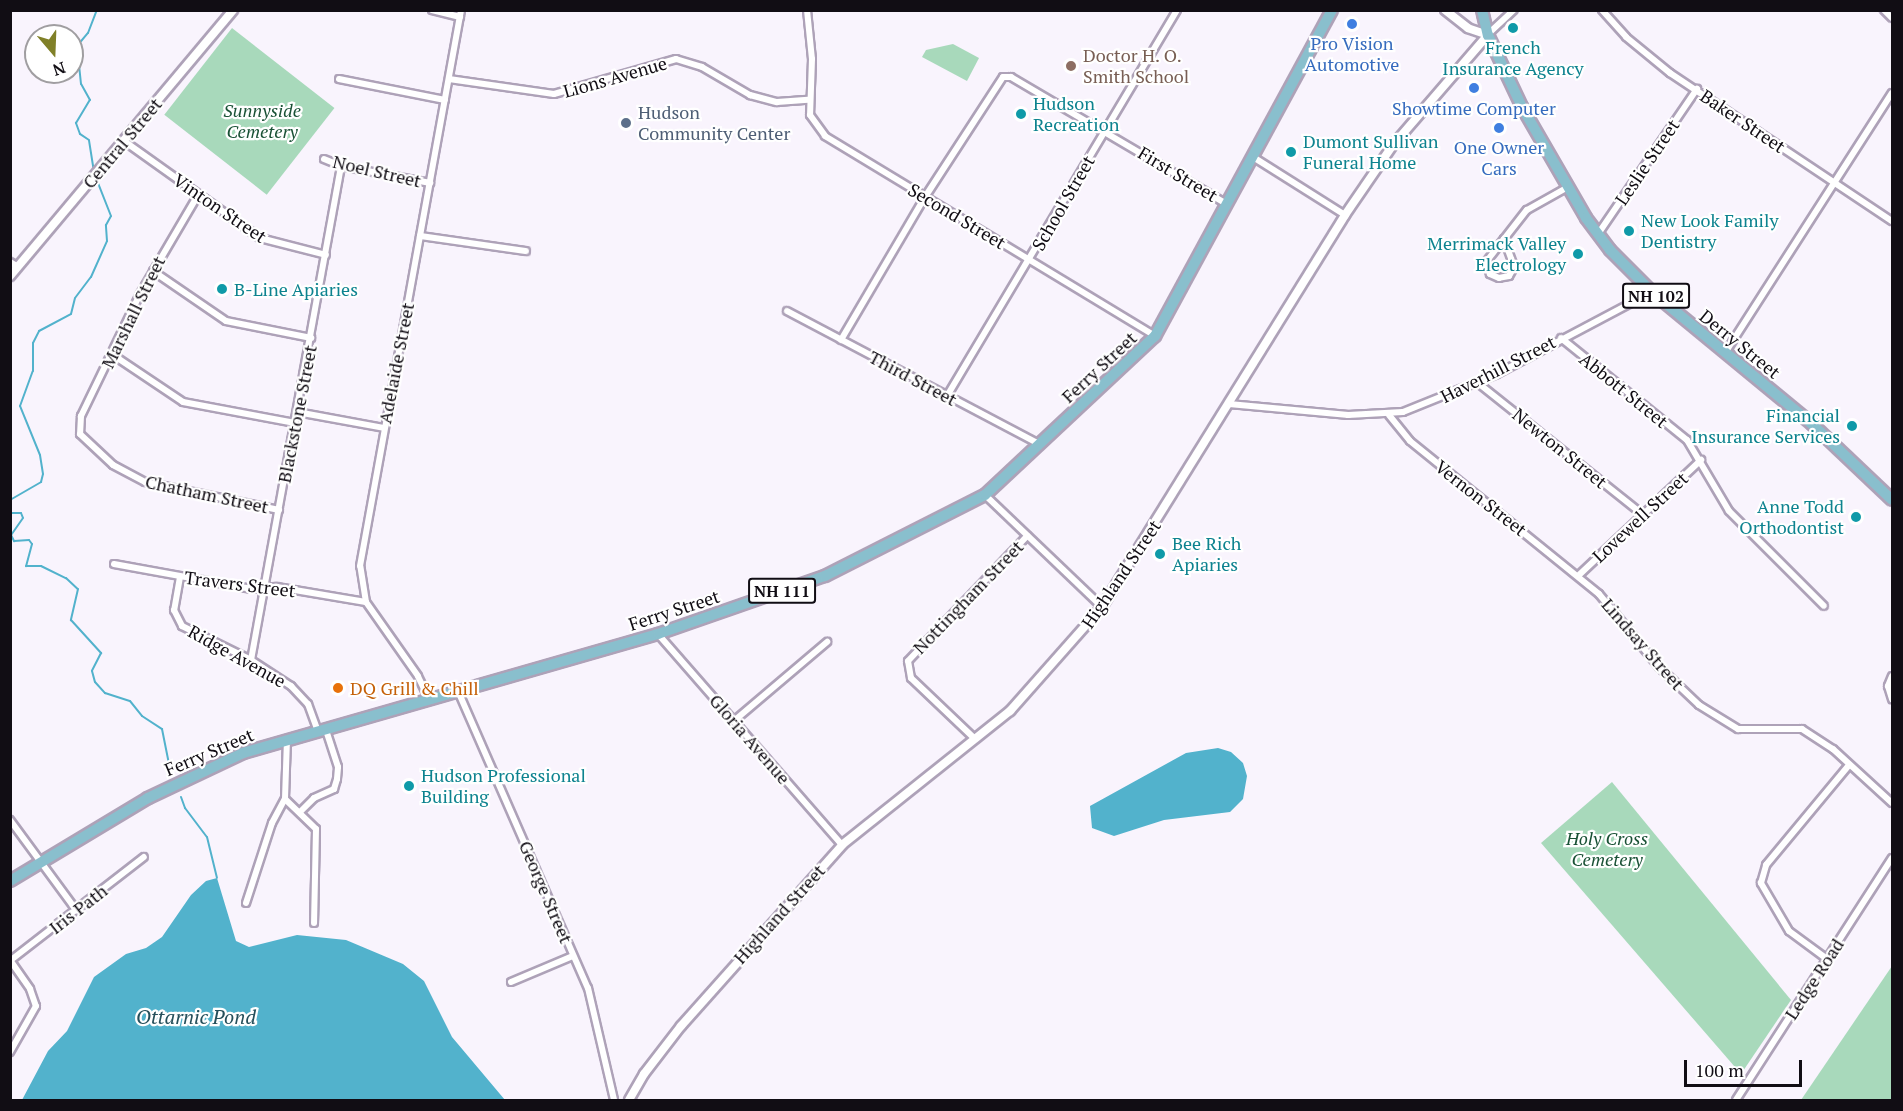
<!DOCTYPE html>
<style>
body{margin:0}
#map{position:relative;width:1903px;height:1111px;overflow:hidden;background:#f9f4fd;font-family:"PT Serif",serif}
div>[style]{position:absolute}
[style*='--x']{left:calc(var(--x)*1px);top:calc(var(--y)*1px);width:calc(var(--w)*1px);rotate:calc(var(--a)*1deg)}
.green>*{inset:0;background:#a8d9bb;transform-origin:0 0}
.water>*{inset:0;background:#52b2cc}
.stream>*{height:2px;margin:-1px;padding:0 1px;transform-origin:1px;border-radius:1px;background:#52b2cc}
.roads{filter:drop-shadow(2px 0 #aea2b8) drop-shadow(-2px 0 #aea2b8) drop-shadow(0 2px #aea2b8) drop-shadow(0 -2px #aea2b8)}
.minor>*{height:6px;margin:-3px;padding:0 3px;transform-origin:3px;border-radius:3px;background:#fff}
.tertiary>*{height:8px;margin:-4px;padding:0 4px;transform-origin:4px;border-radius:4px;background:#fff}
.primary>*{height:10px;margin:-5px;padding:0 5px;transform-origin:5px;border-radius:5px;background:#89bfcd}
.dots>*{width:16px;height:16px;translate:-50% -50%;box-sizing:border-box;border:3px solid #fff;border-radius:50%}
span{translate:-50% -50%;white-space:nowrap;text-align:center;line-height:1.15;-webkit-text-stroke:4.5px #fff;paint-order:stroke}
.shield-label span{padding:2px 4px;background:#fff;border:2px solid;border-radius:4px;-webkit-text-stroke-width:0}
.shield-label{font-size:16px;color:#110d14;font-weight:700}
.shop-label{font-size:18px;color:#366cbe}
.culture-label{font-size:18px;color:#0d838f}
.left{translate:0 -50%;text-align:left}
.right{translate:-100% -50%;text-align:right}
.education-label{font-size:18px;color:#785e54}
.street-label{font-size:18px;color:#110d14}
.park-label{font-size:18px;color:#195135;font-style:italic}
.service-label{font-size:18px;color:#4e5e75}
.food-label{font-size:18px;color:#c56008}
.water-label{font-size:20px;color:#254f5b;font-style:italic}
.frame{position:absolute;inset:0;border:12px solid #110d14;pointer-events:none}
.north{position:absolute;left:24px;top:24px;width:60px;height:60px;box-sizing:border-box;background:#fff;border:2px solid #a09ea1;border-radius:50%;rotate:161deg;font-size:16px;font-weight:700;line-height:24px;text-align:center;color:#110d14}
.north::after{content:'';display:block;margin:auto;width:21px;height:27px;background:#808028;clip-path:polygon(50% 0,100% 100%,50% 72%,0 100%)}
.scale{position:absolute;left:1684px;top:1060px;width:118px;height:27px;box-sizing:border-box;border:3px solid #110d14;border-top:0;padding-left:8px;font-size:18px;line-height:21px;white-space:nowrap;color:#110d14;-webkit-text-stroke:4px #fff;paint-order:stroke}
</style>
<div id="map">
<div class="green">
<i style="left:232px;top:28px;width:130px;height:110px;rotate:38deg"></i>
<i style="clip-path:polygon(953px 44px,979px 58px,967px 81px,922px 57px,926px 50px)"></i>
<i style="clip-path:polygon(1612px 782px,1791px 1000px,1741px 1074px,1541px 843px)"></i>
<i style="clip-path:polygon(1892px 966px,1892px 1100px,1801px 1100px)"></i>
</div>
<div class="water">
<i style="clip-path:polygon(1218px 748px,1231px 752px,1243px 763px,1247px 776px,1243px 799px,1230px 812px,1164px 820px,1114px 836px,1092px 828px,1090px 806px,1186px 753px)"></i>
<i style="clip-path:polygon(217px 878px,236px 941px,249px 947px,297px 935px,346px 940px,403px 964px,424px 981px,452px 1037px,505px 1100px,22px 1100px,48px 1051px,67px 1031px,94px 977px,126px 954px,146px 948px,162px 937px,191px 895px,206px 881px)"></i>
</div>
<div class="stream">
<i style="--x:94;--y:172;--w:32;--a:-99"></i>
<i style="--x:89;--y:140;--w:11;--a:-146"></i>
<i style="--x:80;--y:134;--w:12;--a:-110"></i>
<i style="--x:76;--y:123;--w:27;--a:-59"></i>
<i style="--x:90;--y:100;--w:18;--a:-119"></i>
<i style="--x:81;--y:84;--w:38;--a:-96"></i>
<i style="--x:77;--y:46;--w:17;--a:-50"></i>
<i style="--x:88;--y:33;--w:25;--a:-69"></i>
<i style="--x:10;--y:500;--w:36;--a:-30"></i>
<i style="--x:41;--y:482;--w:8;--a:-76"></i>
<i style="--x:43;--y:474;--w:19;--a:-99"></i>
<i style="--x:40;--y:455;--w:53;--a:-112.2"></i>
<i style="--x:20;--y:406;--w:37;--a:-70"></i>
<i style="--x:33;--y:371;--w:28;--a:-90"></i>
<i style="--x:33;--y:343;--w:13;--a:-63"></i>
<i style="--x:39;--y:331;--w:36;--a:-28"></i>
<i style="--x:71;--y:314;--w:16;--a:-76"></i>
<i style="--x:75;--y:298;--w:26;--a:-53"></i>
<i style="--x:91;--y:277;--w:39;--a:-66"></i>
<i style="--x:107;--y:241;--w:16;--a:-94"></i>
<i style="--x:106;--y:225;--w:10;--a:-61"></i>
<i style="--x:111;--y:216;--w:41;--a:-111.5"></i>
<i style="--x:10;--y:513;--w:11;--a:0"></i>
<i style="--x:21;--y:513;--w:5;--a:68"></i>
<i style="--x:23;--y:518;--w:21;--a:125"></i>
<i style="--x:11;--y:535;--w:7;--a:63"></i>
<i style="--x:14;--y:541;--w:15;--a:-4"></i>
<i style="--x:29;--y:540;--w:5;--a:53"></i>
<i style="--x:32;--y:544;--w:23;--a:105"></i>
<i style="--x:26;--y:566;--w:15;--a:0"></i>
<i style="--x:41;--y:566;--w:28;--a:26"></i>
<i style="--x:66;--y:578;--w:16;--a:43"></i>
<i style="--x:78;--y:589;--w:32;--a:103"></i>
<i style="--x:71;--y:620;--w:45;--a:47.7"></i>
<i style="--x:101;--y:653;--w:20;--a:117"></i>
<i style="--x:92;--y:671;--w:11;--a:75"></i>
<i style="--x:95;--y:682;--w:15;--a:48"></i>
<i style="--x:105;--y:693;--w:26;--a:18"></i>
<i style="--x:130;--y:701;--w:19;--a:51"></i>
<i style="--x:142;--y:716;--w:24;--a:33"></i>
<i style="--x:162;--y:729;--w:46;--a:78.7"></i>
<i style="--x:181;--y:797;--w:12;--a:70"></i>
<i style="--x:185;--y:808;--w:36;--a:53"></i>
<i style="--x:207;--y:837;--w:42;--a:76.3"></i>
</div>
<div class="roads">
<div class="minor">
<i style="--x:432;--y:10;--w:29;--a:14"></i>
<i style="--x:807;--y:10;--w:49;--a:84.2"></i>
<i style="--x:812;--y:59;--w:56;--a:92"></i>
<i style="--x:810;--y:115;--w:26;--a:54"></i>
<i style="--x:825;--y:136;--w:386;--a:31.2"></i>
<i style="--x:1602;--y:10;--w:36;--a:48"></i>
<i style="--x:1626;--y:37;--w:57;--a:39.3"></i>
<i style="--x:1670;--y:73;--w:267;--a:33.7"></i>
<i style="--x:1884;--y:10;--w:11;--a:45"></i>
<i style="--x:1488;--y:34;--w:35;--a:-43"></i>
<i style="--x:339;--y:79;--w:108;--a:11.2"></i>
<i style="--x:449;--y:79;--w:106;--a:8.1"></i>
<i style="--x:554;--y:94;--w:127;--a:-16"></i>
<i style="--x:676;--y:59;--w:27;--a:17"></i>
<i style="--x:702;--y:67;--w:56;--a:30.3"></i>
<i style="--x:750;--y:95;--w:28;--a:15"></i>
<i style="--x:777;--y:102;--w:31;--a:-4"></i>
<i style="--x:124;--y:141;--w:167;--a:35.5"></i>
<i style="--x:260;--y:238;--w:68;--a:14.4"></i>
<i style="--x:1253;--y:157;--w:109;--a:32.2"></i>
<i style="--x:324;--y:159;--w:18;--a:22"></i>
<i style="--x:341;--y:166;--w:91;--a:10.8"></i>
<i style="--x:198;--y:195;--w:115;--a:120.4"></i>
<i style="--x:140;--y:294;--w:136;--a:115.8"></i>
<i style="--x:81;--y:416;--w:18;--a:93"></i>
<i style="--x:80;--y:434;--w:45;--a:43.2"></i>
<i style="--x:113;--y:465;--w:36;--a:28"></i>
<i style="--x:145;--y:482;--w:137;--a:11.8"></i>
<i style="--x:1598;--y:234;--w:176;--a:-55.7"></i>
<i style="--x:420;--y:236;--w:107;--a:8.1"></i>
<i style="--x:1504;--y:239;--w:30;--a:70"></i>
<i style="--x:1514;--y:267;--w:10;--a:119"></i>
<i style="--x:1509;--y:276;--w:10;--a:169"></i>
<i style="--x:1499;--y:278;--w:10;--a:-156"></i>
<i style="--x:1490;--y:274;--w:13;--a:-108"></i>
<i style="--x:1486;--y:262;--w:29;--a:-52"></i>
<i style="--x:1504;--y:239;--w:37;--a:-52"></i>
<i style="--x:1527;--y:210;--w:47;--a:-29.3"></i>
<i style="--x:10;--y:262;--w:9;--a:32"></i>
<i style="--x:153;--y:271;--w:88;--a:34.4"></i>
<i style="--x:226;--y:321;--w:87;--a:11.3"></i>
<i style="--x:787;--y:311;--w:285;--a:27.8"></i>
<i style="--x:1561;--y:338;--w:162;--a:39"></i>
<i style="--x:1687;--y:440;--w:82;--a:59.4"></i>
<i style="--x:1729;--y:511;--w:134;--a:45"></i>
<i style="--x:841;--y:340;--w:166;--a:-59.6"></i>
<i style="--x:925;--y:197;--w:143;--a:-57"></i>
<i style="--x:1003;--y:77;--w:8;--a:0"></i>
<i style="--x:1011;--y:77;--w:251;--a:30.5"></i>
<i style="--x:1725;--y:353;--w:309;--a:-57.3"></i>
<i style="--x:113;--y:355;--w:84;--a:33.9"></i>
<i style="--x:183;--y:402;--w:114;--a:10.6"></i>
<i style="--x:1478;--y:383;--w:208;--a:38.6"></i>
<i style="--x:947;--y:396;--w:449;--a:-59.2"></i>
<i style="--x:1229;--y:404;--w:120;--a:5.3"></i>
<i style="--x:1348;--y:415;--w:55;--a:-3.1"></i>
<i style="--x:1403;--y:412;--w:101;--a:-22"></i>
<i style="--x:1497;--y:374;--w:175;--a:-27.9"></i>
<i style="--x:297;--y:412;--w:88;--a:10.4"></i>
<i style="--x:1389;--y:415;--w:33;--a:51"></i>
<i style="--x:1410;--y:441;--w:243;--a:39"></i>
<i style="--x:1599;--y:594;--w:94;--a:50.6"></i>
<i style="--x:1659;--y:667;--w:55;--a:43.5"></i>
<i style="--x:1699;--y:705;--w:46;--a:31.6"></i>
<i style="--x:1738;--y:729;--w:64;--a:0"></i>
<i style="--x:1802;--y:729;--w:37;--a:33"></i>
<i style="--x:1833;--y:749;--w:80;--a:42.5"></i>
<i style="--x:985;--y:495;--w:162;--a:43.7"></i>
<i style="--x:114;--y:564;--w:140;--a:10.3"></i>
<i style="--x:252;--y:589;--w:25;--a:-5"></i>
<i style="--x:277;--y:587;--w:90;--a:9.6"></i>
<i style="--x:1579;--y:575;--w:168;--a:-43.3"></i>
<i style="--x:180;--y:577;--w:34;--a:100"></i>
<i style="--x:174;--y:610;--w:18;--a:63"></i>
<i style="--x:182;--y:626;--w:77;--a:26.2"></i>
<i style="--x:251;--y:660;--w:48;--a:33"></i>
<i style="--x:291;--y:686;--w:25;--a:47"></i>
<i style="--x:308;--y:704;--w:29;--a:70"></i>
<i style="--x:658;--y:634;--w:280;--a:48.9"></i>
<i style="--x:251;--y:660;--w:502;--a:-79.67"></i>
<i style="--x:1892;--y:676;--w:11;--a:112"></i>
<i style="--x:1888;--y:686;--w:14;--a:73"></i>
<i style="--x:458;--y:691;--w:324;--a:66.4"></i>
<i style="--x:588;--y:988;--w:115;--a:76.9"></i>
<i style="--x:429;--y:699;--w:25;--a:-116"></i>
<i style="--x:418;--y:676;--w:90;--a:-125.1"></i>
<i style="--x:366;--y:602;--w:36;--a:-99"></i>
<i style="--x:360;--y:566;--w:565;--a:-79.7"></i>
<i style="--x:735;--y:720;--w:121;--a:-40.3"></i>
<i style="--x:974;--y:738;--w:87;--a:-136.4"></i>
<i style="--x:911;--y:678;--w:17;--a:-100"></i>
<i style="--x:908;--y:661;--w:173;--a:-46.4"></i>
<i style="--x:285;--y:799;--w:43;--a:44.1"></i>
<i style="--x:316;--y:829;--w:94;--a:91.2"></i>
<i style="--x:301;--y:811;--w:18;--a:-45"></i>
<i style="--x:314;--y:798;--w:22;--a:-24"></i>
<i style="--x:334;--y:789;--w:10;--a:-73"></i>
<i style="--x:337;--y:779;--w:12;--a:-85"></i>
<i style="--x:338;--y:767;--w:40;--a:-108"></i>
<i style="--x:10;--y:820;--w:112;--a:53.7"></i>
<i style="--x:246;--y:903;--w:84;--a:-72"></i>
<i style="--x:272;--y:823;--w:27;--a:-62"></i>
<i style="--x:285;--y:799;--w:59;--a:-88.1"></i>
<i style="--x:1827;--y:959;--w:47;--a:-143.6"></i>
<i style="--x:1789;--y:931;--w:56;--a:-120.3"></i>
<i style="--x:1761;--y:883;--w:19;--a:-74"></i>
<i style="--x:1766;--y:865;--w:130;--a:-50.3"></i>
<i style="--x:10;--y:960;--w:35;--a:55"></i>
<i style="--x:30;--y:989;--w:18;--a:71"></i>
<i style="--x:36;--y:1006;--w:53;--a:119.5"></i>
<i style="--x:11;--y:960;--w:168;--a:-37.8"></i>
<i style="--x:511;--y:982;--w:67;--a:-22.8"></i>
<i style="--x:1736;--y:1100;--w:288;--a:-57.2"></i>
</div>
<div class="tertiary">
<i style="--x:10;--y:276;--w:347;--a:-50"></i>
<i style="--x:629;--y:1100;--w:30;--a:-60"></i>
<i style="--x:644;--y:1074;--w:61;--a:-52.4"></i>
<i style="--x:681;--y:1026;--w:242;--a:-48.3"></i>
<i style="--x:842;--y:845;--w:215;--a:-38.6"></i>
<i style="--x:1010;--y:711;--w:139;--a:-48.5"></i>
<i style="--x:1102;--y:607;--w:461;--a:-58.2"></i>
<i style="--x:1345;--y:215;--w:85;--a:-55.6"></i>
<i style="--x:1393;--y:145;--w:145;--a:-49.2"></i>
<i style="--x:1488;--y:35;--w:21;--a:-161"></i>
<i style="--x:1468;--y:28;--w:29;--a:-142"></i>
</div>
<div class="primary">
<i style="--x:1482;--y:10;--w:26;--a:77"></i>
<i style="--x:1488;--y:35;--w:80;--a:64.7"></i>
<i style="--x:1522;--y:107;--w:128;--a:60"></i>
<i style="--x:1586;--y:218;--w:40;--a:53"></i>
<i style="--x:1610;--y:250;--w:59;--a:45"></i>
<i style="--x:1652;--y:292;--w:207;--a:39.5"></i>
<i style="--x:1812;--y:424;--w:110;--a:43.5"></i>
<i style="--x:10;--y:881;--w:161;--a:-31"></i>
<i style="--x:148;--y:798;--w:105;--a:-25.3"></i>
<i style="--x:243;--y:753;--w:432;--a:-16"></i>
<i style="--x:658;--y:634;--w:177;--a:-19.2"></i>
<i style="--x:825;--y:576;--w:179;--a:-26.9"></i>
<i style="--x:985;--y:495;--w:233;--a:-43.1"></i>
<i style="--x:1155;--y:336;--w:371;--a:-61.5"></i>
</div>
</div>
<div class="dots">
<i style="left:1352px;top:24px;background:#3f7fe0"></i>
<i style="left:1513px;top:28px;background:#0f9aa8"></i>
<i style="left:1071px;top:66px;background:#8d6e63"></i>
<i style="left:1474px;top:88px;background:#3f7fe0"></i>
<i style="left:1021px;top:114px;background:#0f9aa8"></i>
<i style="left:626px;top:123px;background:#5c6f8a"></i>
<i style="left:1499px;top:128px;background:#3f7fe0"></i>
<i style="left:1291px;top:152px;background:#0f9aa8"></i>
<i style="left:1629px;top:231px;background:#0f9aa8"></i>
<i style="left:1578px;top:254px;background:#0f9aa8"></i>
<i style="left:222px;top:289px;background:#0f9aa8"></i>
<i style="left:1852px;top:426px;background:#0f9aa8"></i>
<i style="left:1856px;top:517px;background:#0f9aa8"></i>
<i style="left:1160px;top:554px;background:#0f9aa8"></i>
<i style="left:338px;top:688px;background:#e8710a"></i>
<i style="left:409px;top:786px;background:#0f9aa8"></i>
</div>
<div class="shield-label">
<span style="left:1656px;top:296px">NH 102</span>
<span style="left:782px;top:591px">NH 111</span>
</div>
<div class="shop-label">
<span style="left:1352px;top:54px">Pro Vision<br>Automotive</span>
<span style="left:1474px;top:108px">Showtime Computer</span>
<span style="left:1499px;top:158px">One Owner<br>Cars</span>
</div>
<div class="culture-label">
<span style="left:1513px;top:58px">French<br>Insurance Agency</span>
<span class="left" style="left:1033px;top:114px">Hudson<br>Recreation</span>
<span class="left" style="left:1303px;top:152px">Dumont Sullivan<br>Funeral Home</span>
<span class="left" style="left:1641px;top:231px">New Look Family<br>Dentistry</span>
<span class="right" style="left:1566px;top:254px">Merrimack Valley<br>Electrology</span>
<span class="left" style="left:234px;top:289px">B-Line Apiaries</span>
<span class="right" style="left:1840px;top:426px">Financial<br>Insurance Services</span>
<span class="right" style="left:1844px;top:517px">Anne Todd<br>Orthodontist</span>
<span class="left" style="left:1172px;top:554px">Bee Rich<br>Apiaries</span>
<span class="left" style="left:421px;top:786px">Hudson Professional<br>Building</span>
</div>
<div class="education-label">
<span class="left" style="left:1083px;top:66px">Doctor H. O.<br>Smith School</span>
</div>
<div class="street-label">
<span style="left:615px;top:77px;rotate:-16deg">Lions Avenue</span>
<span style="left:1743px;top:121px;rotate:34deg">Baker Street</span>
<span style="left:122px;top:143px;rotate:-50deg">Central Street</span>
<span style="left:1647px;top:162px;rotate:-56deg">Leslie Street</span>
<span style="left:377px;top:171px;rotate:13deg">Noel Street</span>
<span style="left:1178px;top:174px;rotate:31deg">First Street</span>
<span style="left:1063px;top:203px;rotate:-60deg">School Street</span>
<span style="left:220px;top:208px;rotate:34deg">Vinton Street</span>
<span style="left:957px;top:216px;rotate:31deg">Second Street</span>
<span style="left:133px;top:312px;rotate:-64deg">Marshall Street</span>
<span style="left:1740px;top:344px;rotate:39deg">Derry Street</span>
<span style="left:396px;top:363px;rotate:-79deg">Adelaide Street</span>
<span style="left:1099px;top:367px;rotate:-43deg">Ferry Street</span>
<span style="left:1498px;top:369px;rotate:-27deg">Haverhill Street</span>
<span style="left:913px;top:378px;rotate:28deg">Third Street</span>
<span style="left:1624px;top:390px;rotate:39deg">Abbott Street</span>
<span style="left:297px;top:414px;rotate:-79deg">Blackstone Street</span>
<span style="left:1560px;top:448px;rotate:39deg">Newton Street</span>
<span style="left:207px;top:494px;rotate:12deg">Chatham Street</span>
<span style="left:1481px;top:498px;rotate:38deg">Vernon Street</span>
<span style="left:1640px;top:517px;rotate:-43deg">Lovewell Street</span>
<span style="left:1121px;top:574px;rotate:-56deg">Highland Street</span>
<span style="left:240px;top:584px;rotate:7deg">Travers Street</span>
<span style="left:968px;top:597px;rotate:-46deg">Nottingham Street</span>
<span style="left:674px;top:610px;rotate:-18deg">Ferry Street</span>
<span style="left:1643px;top:644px;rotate:49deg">Lindsay Street</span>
<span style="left:237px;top:656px;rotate:29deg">Ridge Avenue</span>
<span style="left:750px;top:739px;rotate:49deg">Gloria Avenue</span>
<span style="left:209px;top:752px;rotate:-23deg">Ferry Street</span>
<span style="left:546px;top:892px;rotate:67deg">George Street</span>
<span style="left:78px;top:909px;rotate:-38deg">Iris Path</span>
<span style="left:779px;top:914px;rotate:-48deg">Highland Street</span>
<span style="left:1814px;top:979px;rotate:-57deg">Ledge Road</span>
</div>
<div class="park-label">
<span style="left:262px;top:121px">Sunnyside<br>Cemetery</span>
<span style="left:1607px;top:849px">Holy Cross<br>Cemetery</span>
</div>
<div class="service-label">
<span class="left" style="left:638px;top:123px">Hudson<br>Community Center</span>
</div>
<div class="food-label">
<span class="left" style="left:350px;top:688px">DQ Grill &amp; Chill</span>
</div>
<div class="water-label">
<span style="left:196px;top:1016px">Ottarnic Pond</span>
</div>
<div class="frame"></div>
<div class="north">N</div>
<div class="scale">100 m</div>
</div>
